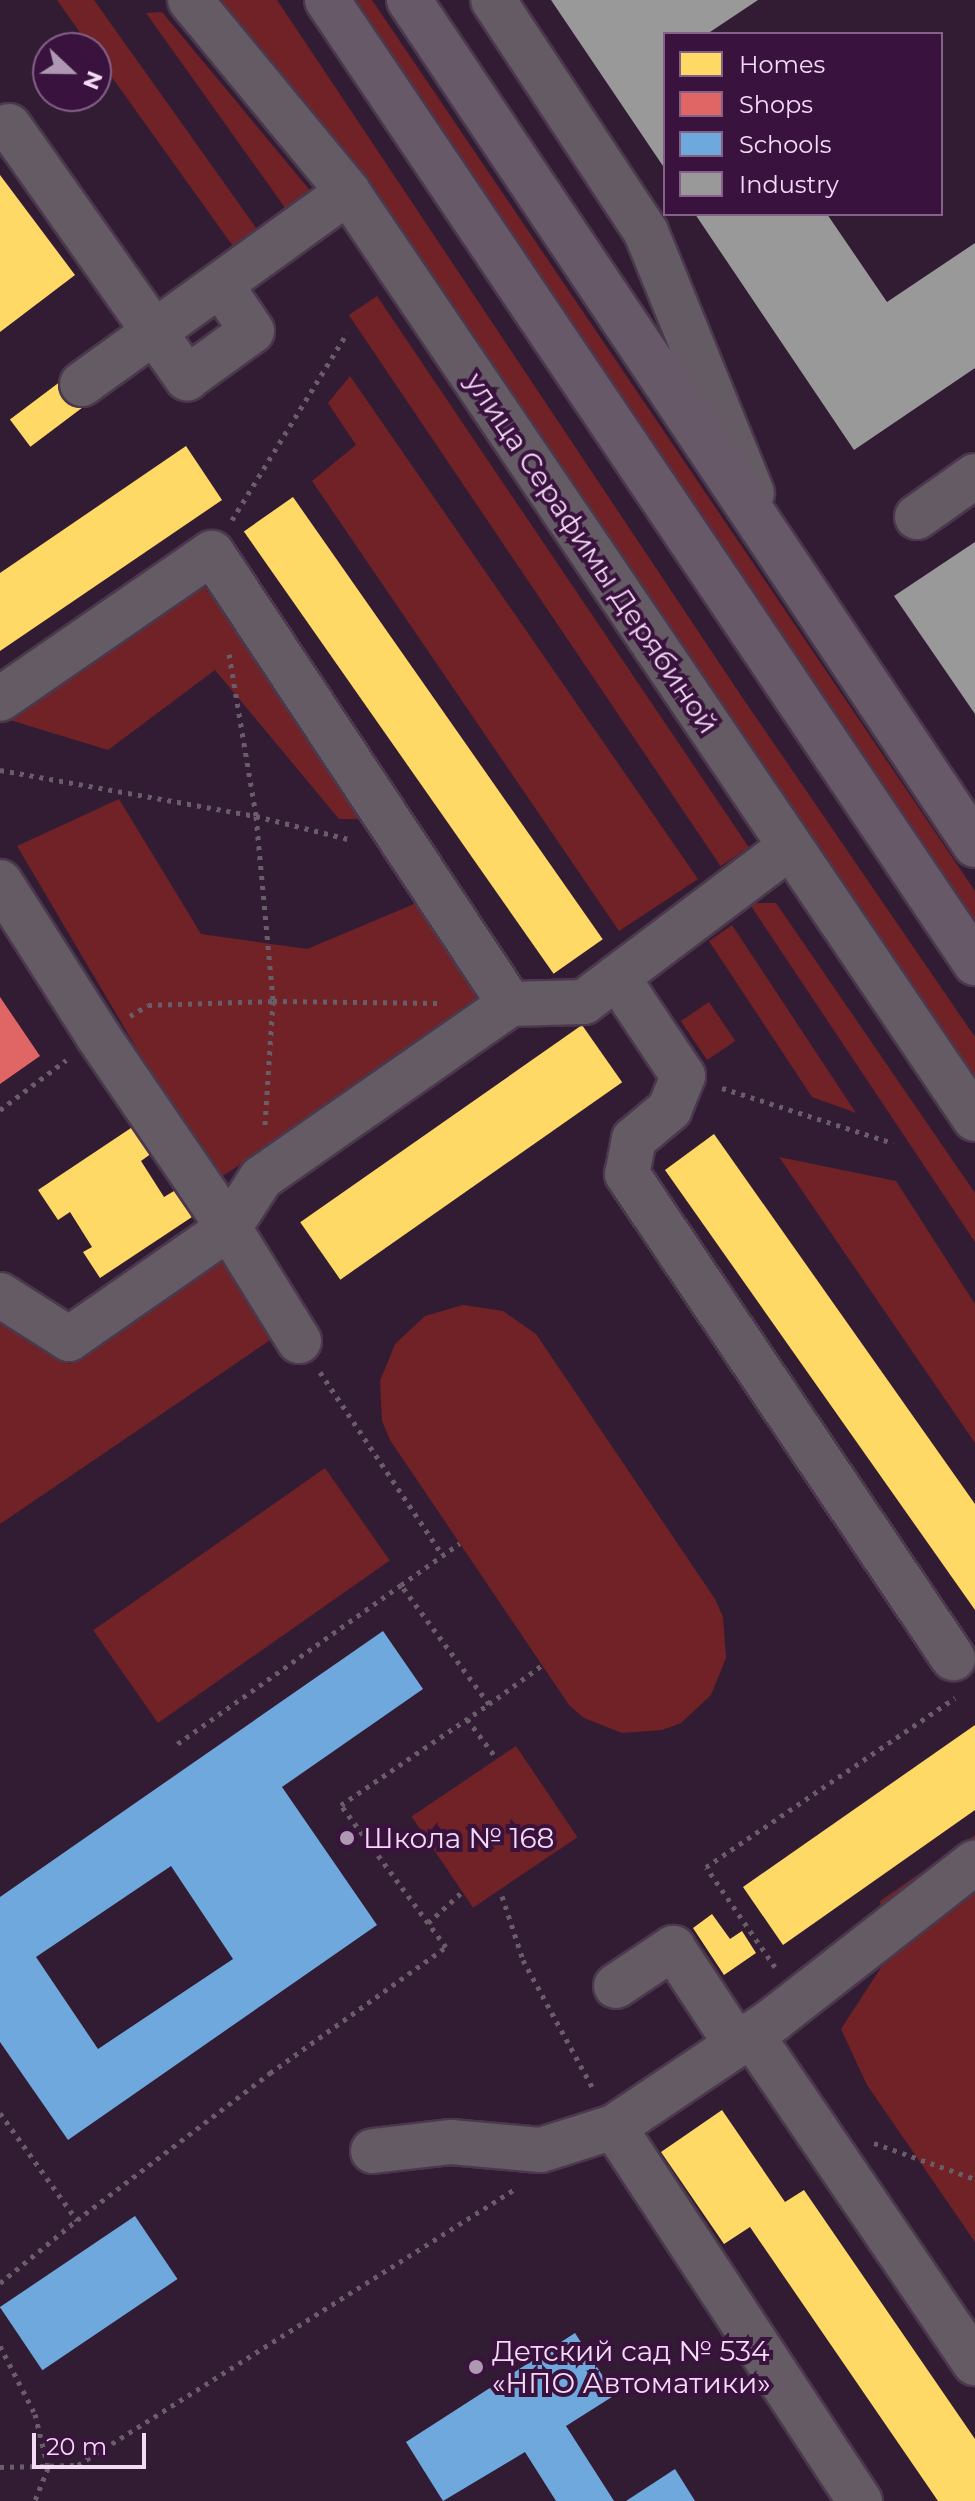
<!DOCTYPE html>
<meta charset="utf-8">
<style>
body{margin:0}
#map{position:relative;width:975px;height:2501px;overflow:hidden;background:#321c34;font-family:Montserrat,sans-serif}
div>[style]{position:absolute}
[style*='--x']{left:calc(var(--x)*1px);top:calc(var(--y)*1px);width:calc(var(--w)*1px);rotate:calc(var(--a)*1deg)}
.green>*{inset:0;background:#702226;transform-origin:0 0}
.homes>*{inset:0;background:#ffd966;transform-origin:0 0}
.shops>*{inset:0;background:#e06666}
.schools>*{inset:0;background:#6fa8dc;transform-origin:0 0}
.industry>*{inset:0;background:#999}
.path>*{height:5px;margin-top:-2.5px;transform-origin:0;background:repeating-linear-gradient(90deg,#685d69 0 4px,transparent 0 10px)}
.roads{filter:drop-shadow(2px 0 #4b384d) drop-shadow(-2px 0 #4b384d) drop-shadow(0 2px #4b384d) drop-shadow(0 -2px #4b384d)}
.minor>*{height:44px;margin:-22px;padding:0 22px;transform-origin:22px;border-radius:22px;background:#645b64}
.major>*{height:44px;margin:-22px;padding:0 22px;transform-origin:22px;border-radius:22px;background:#685969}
.dots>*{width:22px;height:22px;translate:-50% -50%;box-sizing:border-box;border:4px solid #3a123e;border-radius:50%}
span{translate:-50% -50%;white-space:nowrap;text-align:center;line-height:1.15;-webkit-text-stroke:8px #3a123e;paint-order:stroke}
.street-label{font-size:28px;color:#f3daf5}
.poi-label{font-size:28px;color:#f3daf5}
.left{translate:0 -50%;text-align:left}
.legend{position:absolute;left:663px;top:32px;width:280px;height:184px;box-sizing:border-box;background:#3a123e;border:2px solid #846287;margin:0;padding:10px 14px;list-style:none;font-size:24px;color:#f3daf5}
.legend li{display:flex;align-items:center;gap:16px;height:40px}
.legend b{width:40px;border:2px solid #846287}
.north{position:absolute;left:32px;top:32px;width:80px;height:80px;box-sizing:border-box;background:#3a123e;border:2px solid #846287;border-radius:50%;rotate:112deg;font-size:22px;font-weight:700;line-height:32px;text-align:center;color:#f3daf5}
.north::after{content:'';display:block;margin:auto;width:28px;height:36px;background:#af98b1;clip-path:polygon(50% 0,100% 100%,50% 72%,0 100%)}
.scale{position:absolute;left:32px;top:2433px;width:114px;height:36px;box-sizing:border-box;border:4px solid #f3daf5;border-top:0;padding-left:10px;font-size:24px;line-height:28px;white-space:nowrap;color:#f3daf5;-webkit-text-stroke:6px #3a123e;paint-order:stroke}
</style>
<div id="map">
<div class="green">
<i style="clip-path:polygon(57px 0,94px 0,259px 232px,235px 249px,96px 55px,96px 48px,91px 48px)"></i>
<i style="clip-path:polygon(207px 0,277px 0,742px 697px,975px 1037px,975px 1077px,719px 702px)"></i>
<i style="clip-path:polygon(348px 0,372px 0,975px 891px,975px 933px)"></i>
<i style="clip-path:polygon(162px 12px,313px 194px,288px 212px,146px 13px)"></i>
<i style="left:377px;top:296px;width:665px;height:34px;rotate:56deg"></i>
<i style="clip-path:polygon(350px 376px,698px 879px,619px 931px,312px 481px,356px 445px,328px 403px)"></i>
<i style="clip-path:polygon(199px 580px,372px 819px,339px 819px,215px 670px,108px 750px,0 717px)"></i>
<i style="clip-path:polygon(119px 799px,201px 934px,307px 949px,431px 897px,498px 997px,215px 1181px,17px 846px)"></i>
<i style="clip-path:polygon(749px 903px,776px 903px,975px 1193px,975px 1242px)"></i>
<i style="clip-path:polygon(732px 925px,856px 1113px,812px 1097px,709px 941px)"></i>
<i style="left:709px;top:1002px;width:47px;height:34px;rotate:56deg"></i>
<i style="clip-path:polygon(779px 1157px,896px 1181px,975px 1304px,975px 1443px)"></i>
<i style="clip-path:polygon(224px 1255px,282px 1332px,0 1524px,0 1318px,70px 1364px)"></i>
<i style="clip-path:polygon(463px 1305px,503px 1311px,536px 1334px,715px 1599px,723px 1617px,726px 1658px,711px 1695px,681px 1723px,662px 1730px,622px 1733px,584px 1718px,569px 1705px,390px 1440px,382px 1421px,380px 1381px,395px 1344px,425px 1316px)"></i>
<i style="left:325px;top:1468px;width:113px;height:283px;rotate:55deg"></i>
<i style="left:516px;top:1746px;width:110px;height:126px;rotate:56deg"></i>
<i style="clip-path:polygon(975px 1835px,975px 2242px,867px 2085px,841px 2029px,886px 1960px,880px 1901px)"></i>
</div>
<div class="homes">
<i style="clip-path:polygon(0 175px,75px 275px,0 332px)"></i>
<i style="left:73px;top:372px;width:34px;height:79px;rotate:53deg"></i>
<i style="clip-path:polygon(186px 446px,222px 500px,0 651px,0 573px)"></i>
<i style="left:293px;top:497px;width:540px;height:60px;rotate:55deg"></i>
<i style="left:582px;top:1025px;width:70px;height:344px;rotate:55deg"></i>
<i style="clip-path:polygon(134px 1126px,152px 1153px,141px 1161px,164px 1197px,174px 1191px,192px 1217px,100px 1278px,83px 1252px,92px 1247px,70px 1212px,58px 1220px,38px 1190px)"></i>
<i style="clip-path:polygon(714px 1134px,975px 1504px,975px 1610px,665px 1170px)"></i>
<i style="clip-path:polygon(975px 1725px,975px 1810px,783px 1945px,743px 1887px)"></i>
<i style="clip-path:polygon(712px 1914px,730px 1939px,742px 1931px,756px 1953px,724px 1975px,693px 1928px)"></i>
<i style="clip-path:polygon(722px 2110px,785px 2202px,804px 2190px,975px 2439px,975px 2501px,938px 2501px,750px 2227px,724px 2244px,661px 2152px)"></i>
</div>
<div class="shops">
<i style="clip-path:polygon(0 997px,40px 1056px,0 1084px)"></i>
</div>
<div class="schools">
<i style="clip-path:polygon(evenodd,383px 1631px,423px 1689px,282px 1787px,377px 1925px,68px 2140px,0 2042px,0 1897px,383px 1631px,171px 1866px,233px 1959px,98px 2049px,36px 1957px,171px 1866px)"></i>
<i style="left:135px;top:2216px;width:76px;height:163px;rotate:56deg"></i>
<i style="clip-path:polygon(575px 2333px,615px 2395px,566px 2426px,614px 2501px,556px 2501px,525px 2452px,443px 2501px,406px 2442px)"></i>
<i style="clip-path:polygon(675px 2469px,695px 2501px,626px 2501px)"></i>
</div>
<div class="industry">
<i style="clip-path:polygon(551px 0,758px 0,707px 34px,665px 34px,665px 169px)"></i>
<i style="clip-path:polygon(695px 214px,827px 214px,887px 302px,975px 243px,975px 368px,854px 450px)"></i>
<i style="clip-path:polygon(975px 542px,975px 714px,894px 596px)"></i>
</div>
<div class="path">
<i style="--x:232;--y:520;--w:220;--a:-58.4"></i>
<i style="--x:229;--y:654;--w:164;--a:80.5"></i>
<i style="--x:256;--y:816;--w:186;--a:84.7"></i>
<i style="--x:273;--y:1001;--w:124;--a:93.7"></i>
<i style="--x:0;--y:770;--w:260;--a:10.2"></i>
<i style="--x:256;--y:816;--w:99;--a:14"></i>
<i style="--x:130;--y:1016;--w:21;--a:-31"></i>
<i style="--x:148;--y:1005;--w:125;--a:-1.8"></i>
<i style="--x:273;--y:1001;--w:168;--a:0.7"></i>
<i style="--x:722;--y:1088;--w:180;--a:17.8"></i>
<i style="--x:0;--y:1110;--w:83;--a:-37.1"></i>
<i style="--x:320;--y:1372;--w:219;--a:56.2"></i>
<i style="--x:401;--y:1585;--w:72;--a:-35.4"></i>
<i style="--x:489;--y:1704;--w:66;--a:-36.3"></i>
<i style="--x:467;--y:1719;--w:50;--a:53.1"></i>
<i style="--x:502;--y:1896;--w:67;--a:71.8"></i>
<i style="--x:523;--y:1960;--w:148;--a:61.4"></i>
<i style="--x:428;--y:1923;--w:47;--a:-42.4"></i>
<i style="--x:775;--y:1967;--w:121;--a:-124.6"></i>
<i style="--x:706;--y:1867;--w:301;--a:-34.2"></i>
<i style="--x:0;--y:2113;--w:132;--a:54.3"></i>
<i style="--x:874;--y:2143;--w:107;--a:19.6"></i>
<i style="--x:0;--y:2283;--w:99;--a:-39.3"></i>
<i style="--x:77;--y:2220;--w:243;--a:-37.3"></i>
<i style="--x:270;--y:2073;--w:216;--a:-35.6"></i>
<i style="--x:446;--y:1947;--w:177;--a:-126.5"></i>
<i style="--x:341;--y:1805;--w:179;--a:-34.3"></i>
<i style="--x:489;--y:1704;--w:148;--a:-126.5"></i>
<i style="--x:401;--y:1585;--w:275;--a:144.6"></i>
<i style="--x:0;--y:2346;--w:76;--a:62.8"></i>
<i style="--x:35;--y:2414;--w:56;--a:76.5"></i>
<i style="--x:48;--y:2468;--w:35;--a:112"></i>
<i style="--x:0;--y:2467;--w:78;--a:-1.5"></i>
<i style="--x:78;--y:2465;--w:517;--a:-32.28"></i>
</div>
<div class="roads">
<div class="minor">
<i style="--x:190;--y:0;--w:249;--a:50.5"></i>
<i style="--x:348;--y:192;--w:1119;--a:55.93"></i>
<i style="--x:493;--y:0;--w:278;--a:56.6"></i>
<i style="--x:646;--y:232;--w:282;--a:67.9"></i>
<i style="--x:9;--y:126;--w:309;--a:54.8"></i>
<i style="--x:187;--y:378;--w:80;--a:-35.9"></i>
<i style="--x:252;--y:331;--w:55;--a:-124"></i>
<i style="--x:82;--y:384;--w:328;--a:-35.8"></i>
<i style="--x:917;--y:517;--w:71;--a:-35.3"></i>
<i style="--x:0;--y:699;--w:257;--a:-34.6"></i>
<i style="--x:212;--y:553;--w:541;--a:56.55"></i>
<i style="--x:0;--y:882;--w:183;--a:57.5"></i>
<i style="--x:98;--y:1036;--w:232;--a:55.7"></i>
<i style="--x:229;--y:1228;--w:59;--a:-57.4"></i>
<i style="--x:261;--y:1178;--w:304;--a:-34.9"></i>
<i style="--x:510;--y:1004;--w:74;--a:-1.5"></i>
<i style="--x:584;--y:1002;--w:258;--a:-37"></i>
<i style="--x:617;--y:977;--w:119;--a:56.3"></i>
<i style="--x:683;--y:1076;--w:35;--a:112"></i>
<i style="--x:670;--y:1109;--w:47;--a:140.2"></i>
<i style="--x:634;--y:1139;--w:36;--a:101"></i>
<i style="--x:627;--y:1174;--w:584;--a:56.04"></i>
<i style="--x:0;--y:1295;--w:82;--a:32.5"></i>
<i style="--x:69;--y:1339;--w:195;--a:-34.8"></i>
<i style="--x:229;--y:1228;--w:133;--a:58.2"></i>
<i style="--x:616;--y:1986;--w:69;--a:-33.7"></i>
<i style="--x:673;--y:1948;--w:116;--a:56.6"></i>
<i style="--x:751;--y:2034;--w:398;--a:55.8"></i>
<i style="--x:614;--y:2127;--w:448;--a:56.7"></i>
<i style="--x:373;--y:2151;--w:79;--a:-6.6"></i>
<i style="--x:451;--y:2142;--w:90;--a:5.1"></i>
<i style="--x:541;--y:2150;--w:77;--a:-17.5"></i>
<i style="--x:614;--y:2127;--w:192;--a:-33.9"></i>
<i style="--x:773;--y:2020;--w:256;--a:-38"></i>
</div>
<div class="major">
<i style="--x:327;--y:0;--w:1161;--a:56.06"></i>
<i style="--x:409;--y:0;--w:1017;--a:56.18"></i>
</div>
</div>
<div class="dots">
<i style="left:347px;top:1838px;background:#af98b1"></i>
<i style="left:476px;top:2367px;background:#af98b1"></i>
</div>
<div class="street-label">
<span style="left:592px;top:553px;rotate:56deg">улица Серафимы Дерябиной</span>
</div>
<div class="poi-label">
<span class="left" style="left:363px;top:1838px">Школа № 168</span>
<span class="left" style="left:492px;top:2367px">Детский сад № 534<br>«НПО Автоматики»</span>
</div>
<ul class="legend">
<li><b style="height:22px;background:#ffd966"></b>Homes</li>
<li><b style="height:22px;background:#e06666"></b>Shops</li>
<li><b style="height:22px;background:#6fa8dc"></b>Schools</li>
<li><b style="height:22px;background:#999"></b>Industry</li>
</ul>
<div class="north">N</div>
<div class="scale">20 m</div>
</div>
